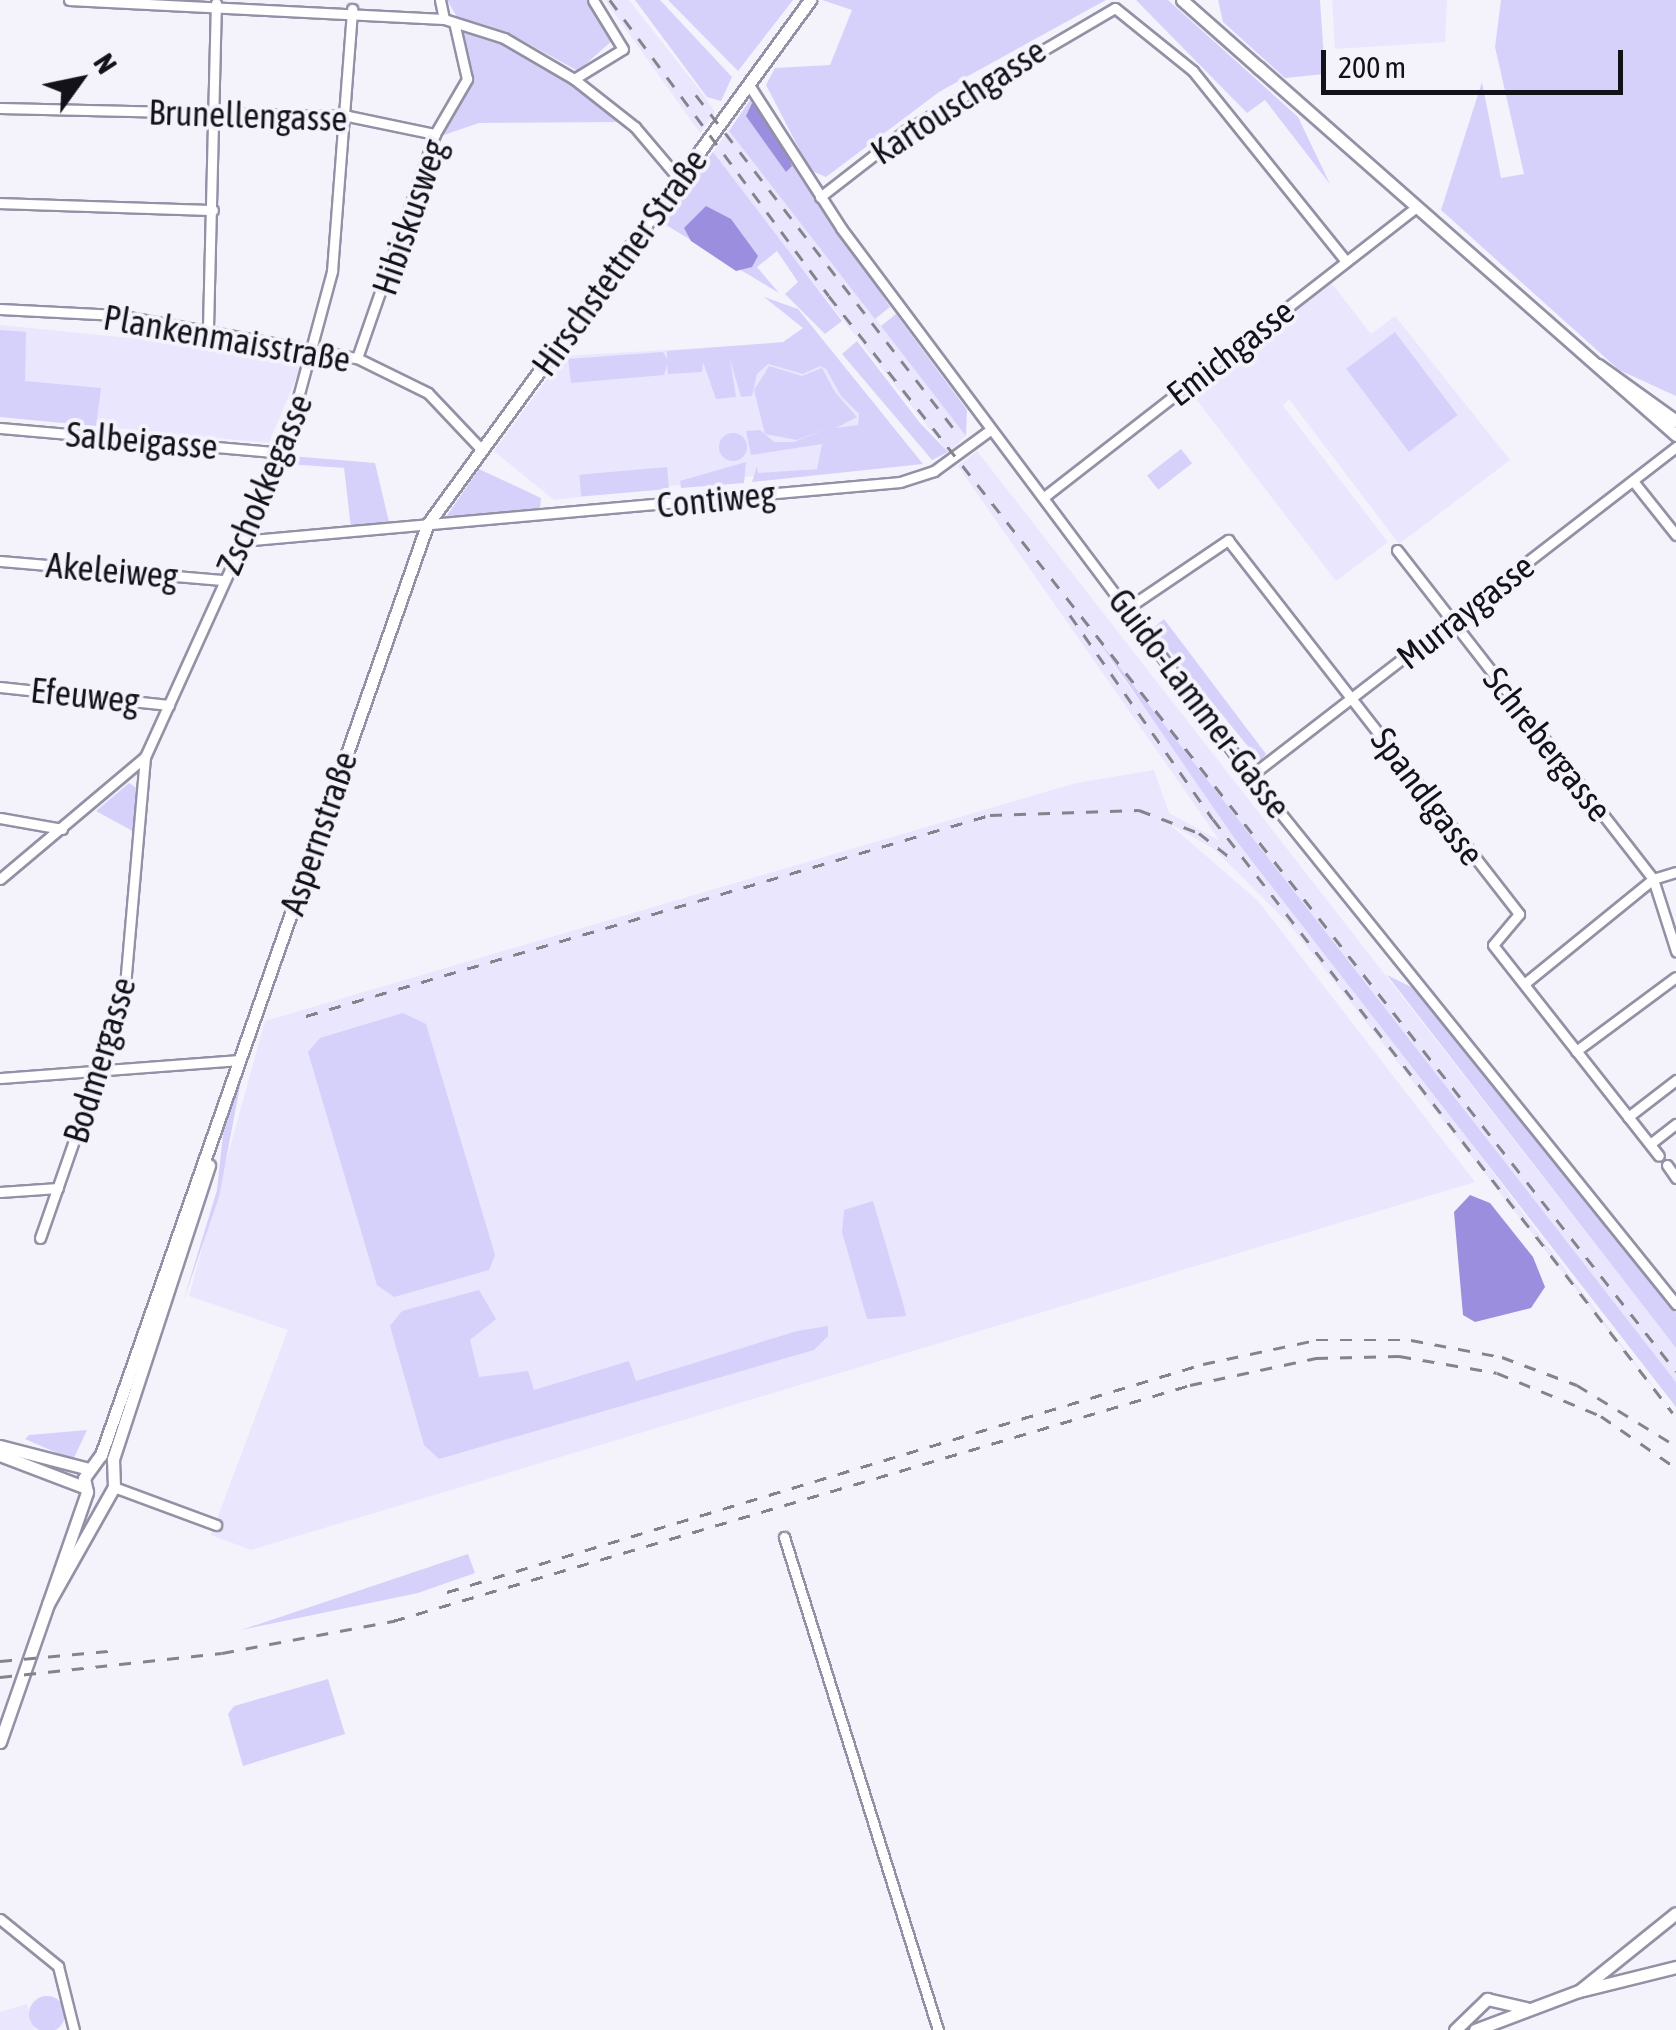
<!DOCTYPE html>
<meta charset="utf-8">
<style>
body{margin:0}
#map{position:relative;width:1676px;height:2030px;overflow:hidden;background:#f4f3fc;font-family:"Asap Condensed",sans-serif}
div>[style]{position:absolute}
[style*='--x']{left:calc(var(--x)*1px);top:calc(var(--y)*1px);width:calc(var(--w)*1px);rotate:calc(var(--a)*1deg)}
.built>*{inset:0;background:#e9e6fd}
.green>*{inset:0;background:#d6d1fb;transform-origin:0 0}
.round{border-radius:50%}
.water>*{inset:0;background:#9c8ede}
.roads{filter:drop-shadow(2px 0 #9391a5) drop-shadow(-2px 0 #9391a5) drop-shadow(0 2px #9391a5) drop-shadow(0 -2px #9391a5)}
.street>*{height:9px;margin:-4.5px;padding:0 4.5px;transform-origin:4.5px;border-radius:4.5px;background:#fff}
.secondary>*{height:11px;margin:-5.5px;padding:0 5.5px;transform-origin:5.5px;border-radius:5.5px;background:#fff}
.rail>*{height:2.5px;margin-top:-1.25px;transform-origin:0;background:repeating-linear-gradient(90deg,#84838b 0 12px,transparent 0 24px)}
span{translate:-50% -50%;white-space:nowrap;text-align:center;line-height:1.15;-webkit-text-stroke:8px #f4f3fc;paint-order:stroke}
.street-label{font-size:35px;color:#131219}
.north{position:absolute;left:30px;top:30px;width:100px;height:100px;-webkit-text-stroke:8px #f4f3fc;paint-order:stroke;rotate:57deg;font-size:28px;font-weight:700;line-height:40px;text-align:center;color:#131219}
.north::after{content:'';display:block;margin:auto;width:35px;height:45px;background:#131219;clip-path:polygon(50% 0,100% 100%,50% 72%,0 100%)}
.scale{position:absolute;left:1321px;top:50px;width:302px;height:45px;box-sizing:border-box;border:5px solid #131219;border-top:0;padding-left:12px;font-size:30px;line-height:35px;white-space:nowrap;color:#131219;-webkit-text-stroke:8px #f4f3fc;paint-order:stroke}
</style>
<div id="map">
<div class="built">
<i style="clip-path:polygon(605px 0,629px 0,702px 93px,715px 112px,700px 133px)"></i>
<i style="clip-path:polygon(1332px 0,1447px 0,1445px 42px,1335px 49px)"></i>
<i style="clip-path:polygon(729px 131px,959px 425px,966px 436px,948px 452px,727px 174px,713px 152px)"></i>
<i style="clip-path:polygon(1329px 280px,1371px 334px,1395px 316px,1510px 460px,1399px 544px,1289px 399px,1283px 406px,1388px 542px,1336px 581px,1189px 390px)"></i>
<i style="clip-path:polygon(0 325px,231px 348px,296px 359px,300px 369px,269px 443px,0 417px)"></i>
<i style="clip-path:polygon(806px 339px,904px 458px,554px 500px,494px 451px,564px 356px,768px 344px,776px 356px)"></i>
<i style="clip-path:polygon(977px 451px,1676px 1348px,1676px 1382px,1093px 639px,1676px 1417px,1289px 924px,1214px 849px,1167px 822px,1258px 901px,1475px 1182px,251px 1550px,211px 1535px,288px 1330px,189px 1296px,265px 1021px,1076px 783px,1154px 770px,1169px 813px,1220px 841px,958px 466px)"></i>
<i style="clip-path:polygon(27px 2004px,35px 2030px,0 2030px,0 2012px)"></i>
</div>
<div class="green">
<i style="clip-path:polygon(447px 0,587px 0,613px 40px,578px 71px,507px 32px,457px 17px)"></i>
<i style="clip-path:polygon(635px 0,660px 0,732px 77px,721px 101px,707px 97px)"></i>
<i style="clip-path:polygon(668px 0,793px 0,738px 71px)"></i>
<i style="clip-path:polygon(822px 0,1106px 0,939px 92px,826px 177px,810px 170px,766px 85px,775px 68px,830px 65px,852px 10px)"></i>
<i style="clip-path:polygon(1136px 0,1168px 0,1298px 117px,1330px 184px,1265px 100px,1247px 113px)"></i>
<i style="clip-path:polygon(1218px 0,1320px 0,1325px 74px,1285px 78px,1223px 22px)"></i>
<i style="clip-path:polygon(1501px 0,1676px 0,1676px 396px,1619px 370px,1441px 210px,1482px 82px,1501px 178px,1524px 174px,1495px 47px)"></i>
<i style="clip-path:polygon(463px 28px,517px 48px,623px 122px,479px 123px,438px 137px,469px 85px)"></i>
<i style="clip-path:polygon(750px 100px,890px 307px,875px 319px,729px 131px)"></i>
<i style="clip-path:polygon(713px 152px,842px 321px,825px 334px,785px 294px,798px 282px,777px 251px,757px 267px,779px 293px,661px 222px)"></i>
<i style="clip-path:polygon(764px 297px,798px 309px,923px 464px,752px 482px,757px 466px,758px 473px,817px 469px,822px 444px,751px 455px,746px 431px,760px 430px,774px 442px,794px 442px,831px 427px,797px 440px,765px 434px,754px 390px,769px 366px,802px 376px,822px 368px,835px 392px,857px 417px,836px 428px,858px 425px,859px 414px,841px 396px,826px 369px,820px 366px,803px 374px,768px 364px,757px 374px,752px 396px,741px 397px,730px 359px,736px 397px,716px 399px,703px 362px,702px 372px,668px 374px,667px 365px,664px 375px,571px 383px,568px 359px,663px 352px,667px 359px,667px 351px,783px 342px,803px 328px)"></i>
<i style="clip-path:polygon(896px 314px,967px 410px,966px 436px,881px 326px)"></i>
<i style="clip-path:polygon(0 330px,26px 332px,25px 381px,101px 388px,96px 426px,0 417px)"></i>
<i style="left:1395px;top:332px;width:104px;height:61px;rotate:53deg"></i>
<i style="clip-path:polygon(857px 341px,920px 423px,948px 452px,932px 460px,842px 354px)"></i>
<i class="round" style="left:719px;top:433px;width:28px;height:28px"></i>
<i style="left:1181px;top:449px;width:18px;height:43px;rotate:52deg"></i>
<i style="clip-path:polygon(291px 456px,375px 463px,390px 526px,351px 528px,344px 468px,288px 464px)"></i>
<i style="clip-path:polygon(746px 462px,744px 483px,681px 488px,680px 481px)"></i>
<i style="left:667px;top:467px;width:22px;height:88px;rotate:85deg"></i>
<i style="clip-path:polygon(479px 469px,541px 498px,540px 510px,446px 517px)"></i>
<i style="clip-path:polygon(1164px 619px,1266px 754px,1260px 761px,1152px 629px)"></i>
<i style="clip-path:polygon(1096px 637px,1676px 1382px,1676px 1407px,1235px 839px)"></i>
<i style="clip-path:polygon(129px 783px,138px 789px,138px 834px,96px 811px)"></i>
<i style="clip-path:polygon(1387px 975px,1425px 994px,1676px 1313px,1676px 1348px)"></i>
<i style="clip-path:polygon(403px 1013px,426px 1024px,495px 1255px,489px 1270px,394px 1297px,377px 1285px,308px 1052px,320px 1038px)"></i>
<i style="clip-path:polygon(244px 1065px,219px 1197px,183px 1302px,217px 1190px,224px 1125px)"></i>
<i style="clip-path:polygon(873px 1201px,903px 1303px,906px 1316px,867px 1319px,842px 1232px,844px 1210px)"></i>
<i style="clip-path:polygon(479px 1290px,496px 1319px,470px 1340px,479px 1377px,528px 1371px,534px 1390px,629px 1361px,636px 1381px,797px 1331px,828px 1326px,828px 1336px,814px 1350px,439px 1459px,424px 1445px,390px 1326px,402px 1311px)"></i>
<i style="clip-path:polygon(87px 1430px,73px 1460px,25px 1439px,29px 1435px)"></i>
<i style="clip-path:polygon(468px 1554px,475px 1573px,418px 1593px,241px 1630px)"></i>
<i style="clip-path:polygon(328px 1679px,345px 1734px,243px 1766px,228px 1714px,234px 1706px)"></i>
<i class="round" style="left:29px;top:1996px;width:36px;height:36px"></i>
</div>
<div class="water">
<i style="clip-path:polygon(752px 103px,774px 127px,792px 166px,786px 172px,746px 116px)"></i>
<i style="clip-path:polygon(706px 206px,731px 219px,758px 256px,752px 267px,736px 271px,691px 241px,684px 228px)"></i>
<i style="clip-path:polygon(1470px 1195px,1490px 1203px,1533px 1257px,1545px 1287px,1531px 1308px,1475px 1322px,1463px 1315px,1454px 1212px)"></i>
</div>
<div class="roads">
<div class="street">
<i style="--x:69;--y:0;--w:375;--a:2.9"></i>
<i style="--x:444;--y:19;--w:63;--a:17.6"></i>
<i style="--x:504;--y:38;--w:81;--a:30.4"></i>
<i style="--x:574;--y:79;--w:78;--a:38.2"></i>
<i style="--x:635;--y:127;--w:70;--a:49.7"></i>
<i style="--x:440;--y:0;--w:19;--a:78"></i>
<i style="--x:574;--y:79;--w:57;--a:-31.5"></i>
<i style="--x:623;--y:49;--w:57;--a:-121.5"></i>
<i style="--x:749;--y:85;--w:170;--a:57.2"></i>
<i style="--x:841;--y:228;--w:694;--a:53.2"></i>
<i style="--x:1257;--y:784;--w:668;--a:51.14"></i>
<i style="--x:0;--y:108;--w:348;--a:1.3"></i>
<i style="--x:348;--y:116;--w:89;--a:11.7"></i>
<i style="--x:820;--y:197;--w:108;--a:-37.8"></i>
<i style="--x:905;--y:131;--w:243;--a:-30.4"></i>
<i style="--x:1115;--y:8;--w:100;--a:38.9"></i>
<i style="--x:1193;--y:71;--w:244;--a:51.2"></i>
<i style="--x:0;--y:203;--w:213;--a:1.9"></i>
<i style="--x:0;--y:309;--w:117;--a:2.9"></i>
<i style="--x:117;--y:315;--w:244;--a:10.2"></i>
<i style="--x:357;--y:358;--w:79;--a:26.2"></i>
<i style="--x:428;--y:393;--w:77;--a:46.6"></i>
<i style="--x:208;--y:328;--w:325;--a:-88.6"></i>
<i style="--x:357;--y:358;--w:237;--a:-70.8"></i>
<i style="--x:435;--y:134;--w:64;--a:-59.8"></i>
<i style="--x:467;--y:79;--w:58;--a:-102.8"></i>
<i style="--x:0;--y:428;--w:284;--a:5"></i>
<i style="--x:1633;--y:481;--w:69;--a:51.5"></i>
<i style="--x:1044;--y:497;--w:472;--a:-37.9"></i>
<i style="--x:241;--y:541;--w:662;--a:-5.12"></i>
<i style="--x:900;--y:482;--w:36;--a:-18"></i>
<i style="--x:934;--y:471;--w:69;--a:-36.2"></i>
<i style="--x:1397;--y:550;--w:417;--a:52.1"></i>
<i style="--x:1653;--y:879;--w:76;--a:72.3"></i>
<i style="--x:0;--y:561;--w:224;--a:4.9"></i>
<i style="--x:1129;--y:607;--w:120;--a:-34.1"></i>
<i style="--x:1228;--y:540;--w:474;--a:52.1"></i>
<i style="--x:1519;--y:914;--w:40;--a:130"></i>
<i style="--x:1493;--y:945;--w:268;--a:51.8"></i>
<i style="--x:0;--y:687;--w:170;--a:6.1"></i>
<i style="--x:1253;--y:774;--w:535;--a:-37.71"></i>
<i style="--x:0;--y:818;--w:63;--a:10.1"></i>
<i style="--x:0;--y:879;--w:189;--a:-40.1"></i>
<i style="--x:145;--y:757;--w:334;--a:-65.6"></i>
<i style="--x:283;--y:453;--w:188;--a:-74.9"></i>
<i style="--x:332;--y:271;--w:263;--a:-85.6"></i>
<i style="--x:1524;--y:984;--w:166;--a:-39.1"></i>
<i style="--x:1653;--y:879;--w:24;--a:-17"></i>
<i style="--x:1576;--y:1051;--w:124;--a:-36.5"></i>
<i style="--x:0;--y:1078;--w:239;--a:-4.3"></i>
<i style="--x:1628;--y:1117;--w:61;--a:-37.6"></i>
<i style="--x:1650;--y:1144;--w:33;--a:-38"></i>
<i style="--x:1667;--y:1165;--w:16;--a:55"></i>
<i style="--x:0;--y:1192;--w:58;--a:-3.9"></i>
<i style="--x:40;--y:1238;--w:255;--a:-70.8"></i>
<i style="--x:124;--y:997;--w:241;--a:-85"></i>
<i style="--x:114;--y:1487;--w:109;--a:20.4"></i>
<i style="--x:784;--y:1537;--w:516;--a:72.65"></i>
<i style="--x:0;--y:1919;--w:75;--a:39"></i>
<i style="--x:58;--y:1966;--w:66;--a:76"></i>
</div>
<div class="secondary">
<i style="--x:1182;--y:0;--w:104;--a:41.5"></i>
<i style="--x:1258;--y:67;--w:557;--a:41.36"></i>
<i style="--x:1598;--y:365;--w:96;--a:35.7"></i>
<i style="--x:0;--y:1446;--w:92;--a:14.5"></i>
<i style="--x:0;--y:1455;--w:90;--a:20.9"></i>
<i style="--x:48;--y:1604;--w:134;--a:-60.6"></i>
<i style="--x:114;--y:1487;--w:28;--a:-92"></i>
<i style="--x:113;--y:1459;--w:309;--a:-71.9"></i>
<i style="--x:0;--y:1742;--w:265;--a:-70.8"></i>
<i style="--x:87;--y:1492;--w:14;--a:-102"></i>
<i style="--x:84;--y:1478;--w:29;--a:-54"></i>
<i style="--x:101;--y:1455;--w:985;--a:-70.68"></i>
<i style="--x:427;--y:525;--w:650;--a:-53.89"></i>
<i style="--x:1583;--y:1990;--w:96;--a:-13.9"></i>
<i style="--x:1455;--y:2030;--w:45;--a:-44.1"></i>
<i style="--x:1487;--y:1999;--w:40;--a:13"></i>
<i style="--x:1475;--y:2030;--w:111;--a:-20.6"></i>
<i style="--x:1579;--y:1991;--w:124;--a:-38.8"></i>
</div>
</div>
<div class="rail">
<i style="--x:610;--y:0;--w:368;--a:53.5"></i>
<i style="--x:829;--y:296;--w:1369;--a:51.77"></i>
<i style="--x:696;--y:95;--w:430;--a:52.3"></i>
<i style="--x:1070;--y:615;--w:249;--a:55"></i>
<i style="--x:1213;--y:819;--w:751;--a:52.25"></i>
<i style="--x:306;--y:1016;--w:713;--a:-16.38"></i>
<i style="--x:990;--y:815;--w:149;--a:-1.9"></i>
<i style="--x:1139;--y:810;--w:64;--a:21"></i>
<i style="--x:1199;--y:833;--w:42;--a:38.2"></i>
<i style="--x:447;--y:1592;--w:790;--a:-16.78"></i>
<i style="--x:1203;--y:1364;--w:116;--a:-12"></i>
<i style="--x:1316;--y:1340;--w:95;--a:0"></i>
<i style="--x:1411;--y:1340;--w:93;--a:10.6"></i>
<i style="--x:1502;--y:1357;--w:80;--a:20.5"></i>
<i style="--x:1577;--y:1385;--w:116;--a:31.6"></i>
<i style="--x:0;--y:1661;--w:119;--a:-5.3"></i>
<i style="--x:0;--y:1677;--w:223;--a:-6.2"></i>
<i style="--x:222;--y:1653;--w:174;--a:-10.6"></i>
<i style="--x:393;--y:1621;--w:831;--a:-16.49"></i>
<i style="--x:1190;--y:1385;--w:129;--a:-12.1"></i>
<i style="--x:1316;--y:1358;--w:83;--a:-1.4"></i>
<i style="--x:1399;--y:1356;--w:99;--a:9.8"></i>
<i style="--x:1497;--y:1373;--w:113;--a:22.5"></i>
<i style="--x:1601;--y:1416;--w:91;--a:34.7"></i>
</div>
<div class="street-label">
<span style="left:958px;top:101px;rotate:-33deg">Kartouschgasse</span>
<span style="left:248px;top:115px;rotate:2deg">Brunellengasse</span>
<span style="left:409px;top:217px;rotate:-71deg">Hibiskusweg</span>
<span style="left:619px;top:262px;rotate:-54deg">Hirschstettner Straße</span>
<span style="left:227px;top:338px;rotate:10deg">Plankenmaisstraße</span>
<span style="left:1230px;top:352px;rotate:-38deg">Emichgasse</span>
<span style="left:142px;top:440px;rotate:5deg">Salbeigasse</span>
<span style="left:264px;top:484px;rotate:-67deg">Zschokkegasse</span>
<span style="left:716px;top:499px;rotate:-6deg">Contiweg</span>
<span style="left:112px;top:570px;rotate:5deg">Akeleiweg</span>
<span style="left:1465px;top:611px;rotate:-38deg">Murraygasse</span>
<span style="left:85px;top:695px;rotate:6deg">Efeuweg</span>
<span style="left:1200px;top:703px;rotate:53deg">Guido-Lammer-Gasse</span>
<span style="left:1548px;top:744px;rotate:52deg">Schrebergasse</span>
<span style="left:1428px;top:796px;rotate:53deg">Spandlgasse</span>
<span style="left:318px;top:833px;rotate:-71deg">Aspernstraße</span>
<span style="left:99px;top:1060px;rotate:-73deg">Bodmergasse</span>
</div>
<div class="north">N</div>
<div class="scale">200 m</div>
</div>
